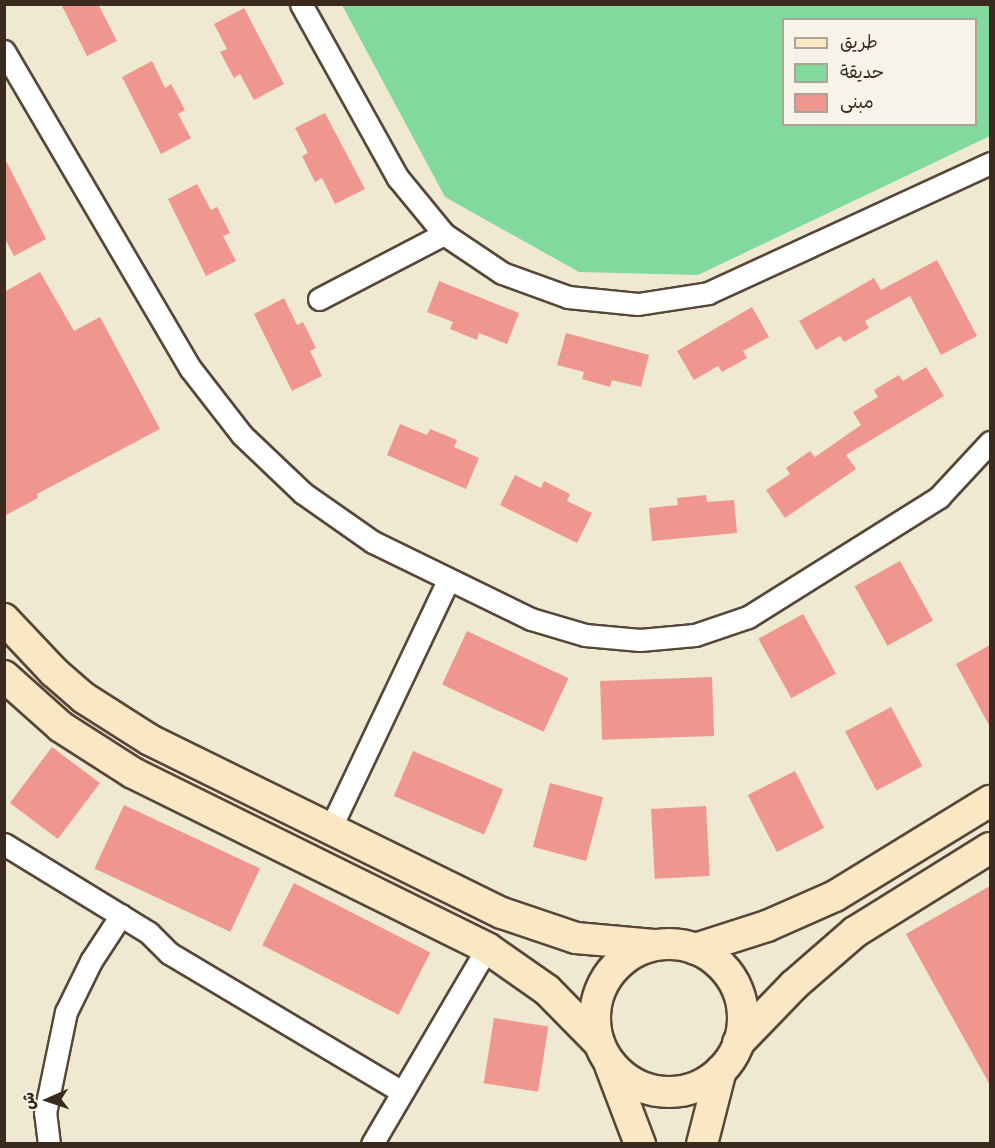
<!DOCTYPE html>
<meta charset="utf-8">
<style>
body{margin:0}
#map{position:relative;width:995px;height:1148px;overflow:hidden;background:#f0e9d2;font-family:Kalam,"Playpen Sans Arabic",sans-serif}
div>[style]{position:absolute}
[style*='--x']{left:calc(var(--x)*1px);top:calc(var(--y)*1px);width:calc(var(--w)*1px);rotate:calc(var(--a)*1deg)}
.green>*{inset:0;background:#82d99e}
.building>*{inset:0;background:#ef968e;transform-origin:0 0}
.roads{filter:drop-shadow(2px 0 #564739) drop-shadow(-2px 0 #564739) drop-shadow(0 2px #564739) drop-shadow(0 -2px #564739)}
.street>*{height:21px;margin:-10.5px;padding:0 10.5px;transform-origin:10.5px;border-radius:10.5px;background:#fff}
.secondary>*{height:30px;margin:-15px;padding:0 15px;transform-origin:15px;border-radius:15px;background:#fae7c3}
.secondary>.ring{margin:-15px;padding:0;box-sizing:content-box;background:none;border:30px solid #fae7c3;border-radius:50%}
span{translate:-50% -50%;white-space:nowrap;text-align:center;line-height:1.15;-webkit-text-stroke:6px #f7f3e8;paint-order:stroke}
.frame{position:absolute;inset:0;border:6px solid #3b2a1e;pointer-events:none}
.legend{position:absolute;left:782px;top:18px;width:195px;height:108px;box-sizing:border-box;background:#f7f3e8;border:2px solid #aca397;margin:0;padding:8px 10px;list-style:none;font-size:18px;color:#3b2a1e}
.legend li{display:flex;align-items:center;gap:12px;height:30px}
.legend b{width:30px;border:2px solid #aca397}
.north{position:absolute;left:18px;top:1070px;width:60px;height:60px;-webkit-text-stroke:4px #f7f3e8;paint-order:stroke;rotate:267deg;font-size:16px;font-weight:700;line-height:24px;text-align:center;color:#3b2a1e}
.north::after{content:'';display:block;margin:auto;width:21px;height:27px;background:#3b2a1e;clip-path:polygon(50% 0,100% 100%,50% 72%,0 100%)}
</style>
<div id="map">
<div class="green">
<i style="clip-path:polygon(evenodd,342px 5px,990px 5px,990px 136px,698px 275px,579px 272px,445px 197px,342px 5px,784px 20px,976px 20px,976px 124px,784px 124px,784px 20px)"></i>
</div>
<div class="building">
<i style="clip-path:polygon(61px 4px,98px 4px,117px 41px,87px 56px)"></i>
<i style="clip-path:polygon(244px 8px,284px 84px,254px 100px,240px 74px,234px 78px,220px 52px,227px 49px,214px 24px)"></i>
<i style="clip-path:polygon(152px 61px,165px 88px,171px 84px,185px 110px,178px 114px,191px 138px,161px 154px,122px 77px)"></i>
<i style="clip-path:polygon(325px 113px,365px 189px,335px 204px,322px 178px,315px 182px,302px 156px,308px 153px,295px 128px)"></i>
<i style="clip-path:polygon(4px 157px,46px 239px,14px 256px,4px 237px)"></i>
<i style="clip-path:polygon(197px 184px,211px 210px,217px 207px,230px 233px,223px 236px,236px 261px,206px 276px,168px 199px)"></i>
<i style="clip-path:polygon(937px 260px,977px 336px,941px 355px,910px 296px,865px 321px,869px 328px,844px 342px,840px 336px,816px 350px,799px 321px,874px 278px,881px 290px)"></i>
<i style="clip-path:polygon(40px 272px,74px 331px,100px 317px,160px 429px,37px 494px,38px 498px,4px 516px,4px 292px)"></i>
<i style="clip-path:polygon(439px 281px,519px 313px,507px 344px,479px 333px,477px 340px,450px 329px,453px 322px,427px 312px)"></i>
<i style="clip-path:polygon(284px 298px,297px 325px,303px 322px,316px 348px,310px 351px,322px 376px,292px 391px,254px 314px)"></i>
<i style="clip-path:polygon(752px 307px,769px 337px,743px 351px,747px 358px,722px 372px,718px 366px,694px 380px,677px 351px)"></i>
<i style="clip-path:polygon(566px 333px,649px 355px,641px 387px,612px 380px,610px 387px,582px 379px,584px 372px,557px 365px)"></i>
<i style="clip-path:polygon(926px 367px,944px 396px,846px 455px,856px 469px,785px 518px,766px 490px,790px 474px,786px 468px,810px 451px,815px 457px,861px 425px,853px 412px,878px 397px,874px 390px,899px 375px,903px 381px)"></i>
<i style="clip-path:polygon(400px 424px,427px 435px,430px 429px,457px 440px,454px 447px,479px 458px,466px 489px,387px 455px)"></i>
<i style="clip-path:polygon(515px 475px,541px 488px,544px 481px,570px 494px,567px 501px,592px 513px,577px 543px,500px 505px)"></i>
<i style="clip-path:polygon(706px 495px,707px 502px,734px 500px,737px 533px,652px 541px,649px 508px,678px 505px,677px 498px)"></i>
<i style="left:900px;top:561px;width:68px;height:52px;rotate:61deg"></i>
<i style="left:803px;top:614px;width:68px;height:51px;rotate:61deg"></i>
<i style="left:467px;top:631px;width:112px;height:59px;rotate:25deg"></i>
<i style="clip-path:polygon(990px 645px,990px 727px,956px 664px)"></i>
<i style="left:712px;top:677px;width:59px;height:112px;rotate:88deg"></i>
<i style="left:891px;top:707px;width:67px;height:52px;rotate:62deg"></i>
<i style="left:52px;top:747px;width:60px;height:70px;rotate:37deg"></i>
<i style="left:413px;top:751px;width:98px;height:49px;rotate:23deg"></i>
<i style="left:795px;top:771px;width:64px;height:53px;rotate:63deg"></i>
<i style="left:550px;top:783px;width:55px;height:66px;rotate:15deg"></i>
<i style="left:124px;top:805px;width:150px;height:70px;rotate:25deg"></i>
<i style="left:706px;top:806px;width:70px;height:55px;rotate:87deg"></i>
<i style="left:294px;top:883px;width:153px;height:70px;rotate:27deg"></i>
<i style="clip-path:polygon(990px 886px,990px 1085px,906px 934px)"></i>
<i style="left:494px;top:1018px;width:55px;height:66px;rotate:9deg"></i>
</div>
<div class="roads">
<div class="street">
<i style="--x:301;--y:4;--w:199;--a:60.9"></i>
<i style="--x:398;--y:178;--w:72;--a:50.6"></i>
<i style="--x:444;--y:234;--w:70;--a:33.9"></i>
<i style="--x:502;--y:273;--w:70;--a:20"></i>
<i style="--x:568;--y:297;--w:70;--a:5.7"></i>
<i style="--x:638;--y:304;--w:71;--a:-8.9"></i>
<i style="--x:708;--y:293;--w:311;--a:-24.7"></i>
<i style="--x:4;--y:51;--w:368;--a:59.6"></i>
<i style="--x:190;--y:368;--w:85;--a:52.2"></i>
<i style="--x:242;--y:435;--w:84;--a:43.6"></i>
<i style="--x:303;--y:493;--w:85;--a:35"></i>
<i style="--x:373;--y:542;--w:176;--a:26"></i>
<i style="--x:531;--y:619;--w:56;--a:16.5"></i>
<i style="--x:585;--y:635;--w:55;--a:5.2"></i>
<i style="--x:640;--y:640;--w:55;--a:-5.2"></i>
<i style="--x:695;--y:635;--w:56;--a:-18.8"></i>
<i style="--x:748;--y:617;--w:226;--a:-32.1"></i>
<i style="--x:939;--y:497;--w:75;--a:-47.2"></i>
<i style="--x:319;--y:299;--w:141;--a:-27.5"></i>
<i style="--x:330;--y:829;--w:276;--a:-64.6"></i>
<i style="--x:4;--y:844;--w:170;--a:31.5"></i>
<i style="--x:149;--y:933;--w:28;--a:45"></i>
<i style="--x:169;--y:953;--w:271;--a:30.8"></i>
<i style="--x:49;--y:1144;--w:31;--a:-97"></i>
<i style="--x:45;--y:1113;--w:103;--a:-78.3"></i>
<i style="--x:66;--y:1012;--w:57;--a:-63.9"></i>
<i style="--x:91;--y:961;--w:55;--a:-56.9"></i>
<i style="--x:372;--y:1144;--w:227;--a:-59.6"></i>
</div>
<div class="secondary">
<i style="--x:4;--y:619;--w:73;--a:46.7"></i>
<i style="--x:54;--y:672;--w:40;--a:41"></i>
<i style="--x:84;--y:698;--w:78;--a:32.5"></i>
<i style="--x:150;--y:740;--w:392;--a:26.2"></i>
<i style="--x:502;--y:913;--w:78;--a:18.7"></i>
<i style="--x:576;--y:938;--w:78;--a:5.1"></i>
<i style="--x:4;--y:676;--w:76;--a:41.8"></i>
<i style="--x:61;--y:727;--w:85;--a:32.6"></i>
<i style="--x:133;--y:773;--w:395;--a:26.3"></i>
<i style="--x:487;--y:948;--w:73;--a:35"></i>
<i style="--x:547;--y:990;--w:74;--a:45.5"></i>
<i class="ring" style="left:595px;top:944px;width:118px;height:118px"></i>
<i style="--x:695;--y:949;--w:76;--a:-17.7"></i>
<i style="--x:767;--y:926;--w:74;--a:-23.8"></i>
<i style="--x:835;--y:896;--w:182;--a:-31.5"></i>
<i style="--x:738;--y:1043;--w:81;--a:-46"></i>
<i style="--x:794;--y:985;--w:81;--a:-41"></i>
<i style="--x:855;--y:932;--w:159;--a:-31.9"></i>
<i style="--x:610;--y:1065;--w:85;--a:69.2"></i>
<i style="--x:702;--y:1144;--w:76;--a:-75.6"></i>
</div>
</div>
<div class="frame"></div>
<ul class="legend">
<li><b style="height:8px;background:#fae7c3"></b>طريق</li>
<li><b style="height:16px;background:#82d99e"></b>حديقة</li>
<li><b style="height:16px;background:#ef968e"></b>مبنى</li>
</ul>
<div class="north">ش</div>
</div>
